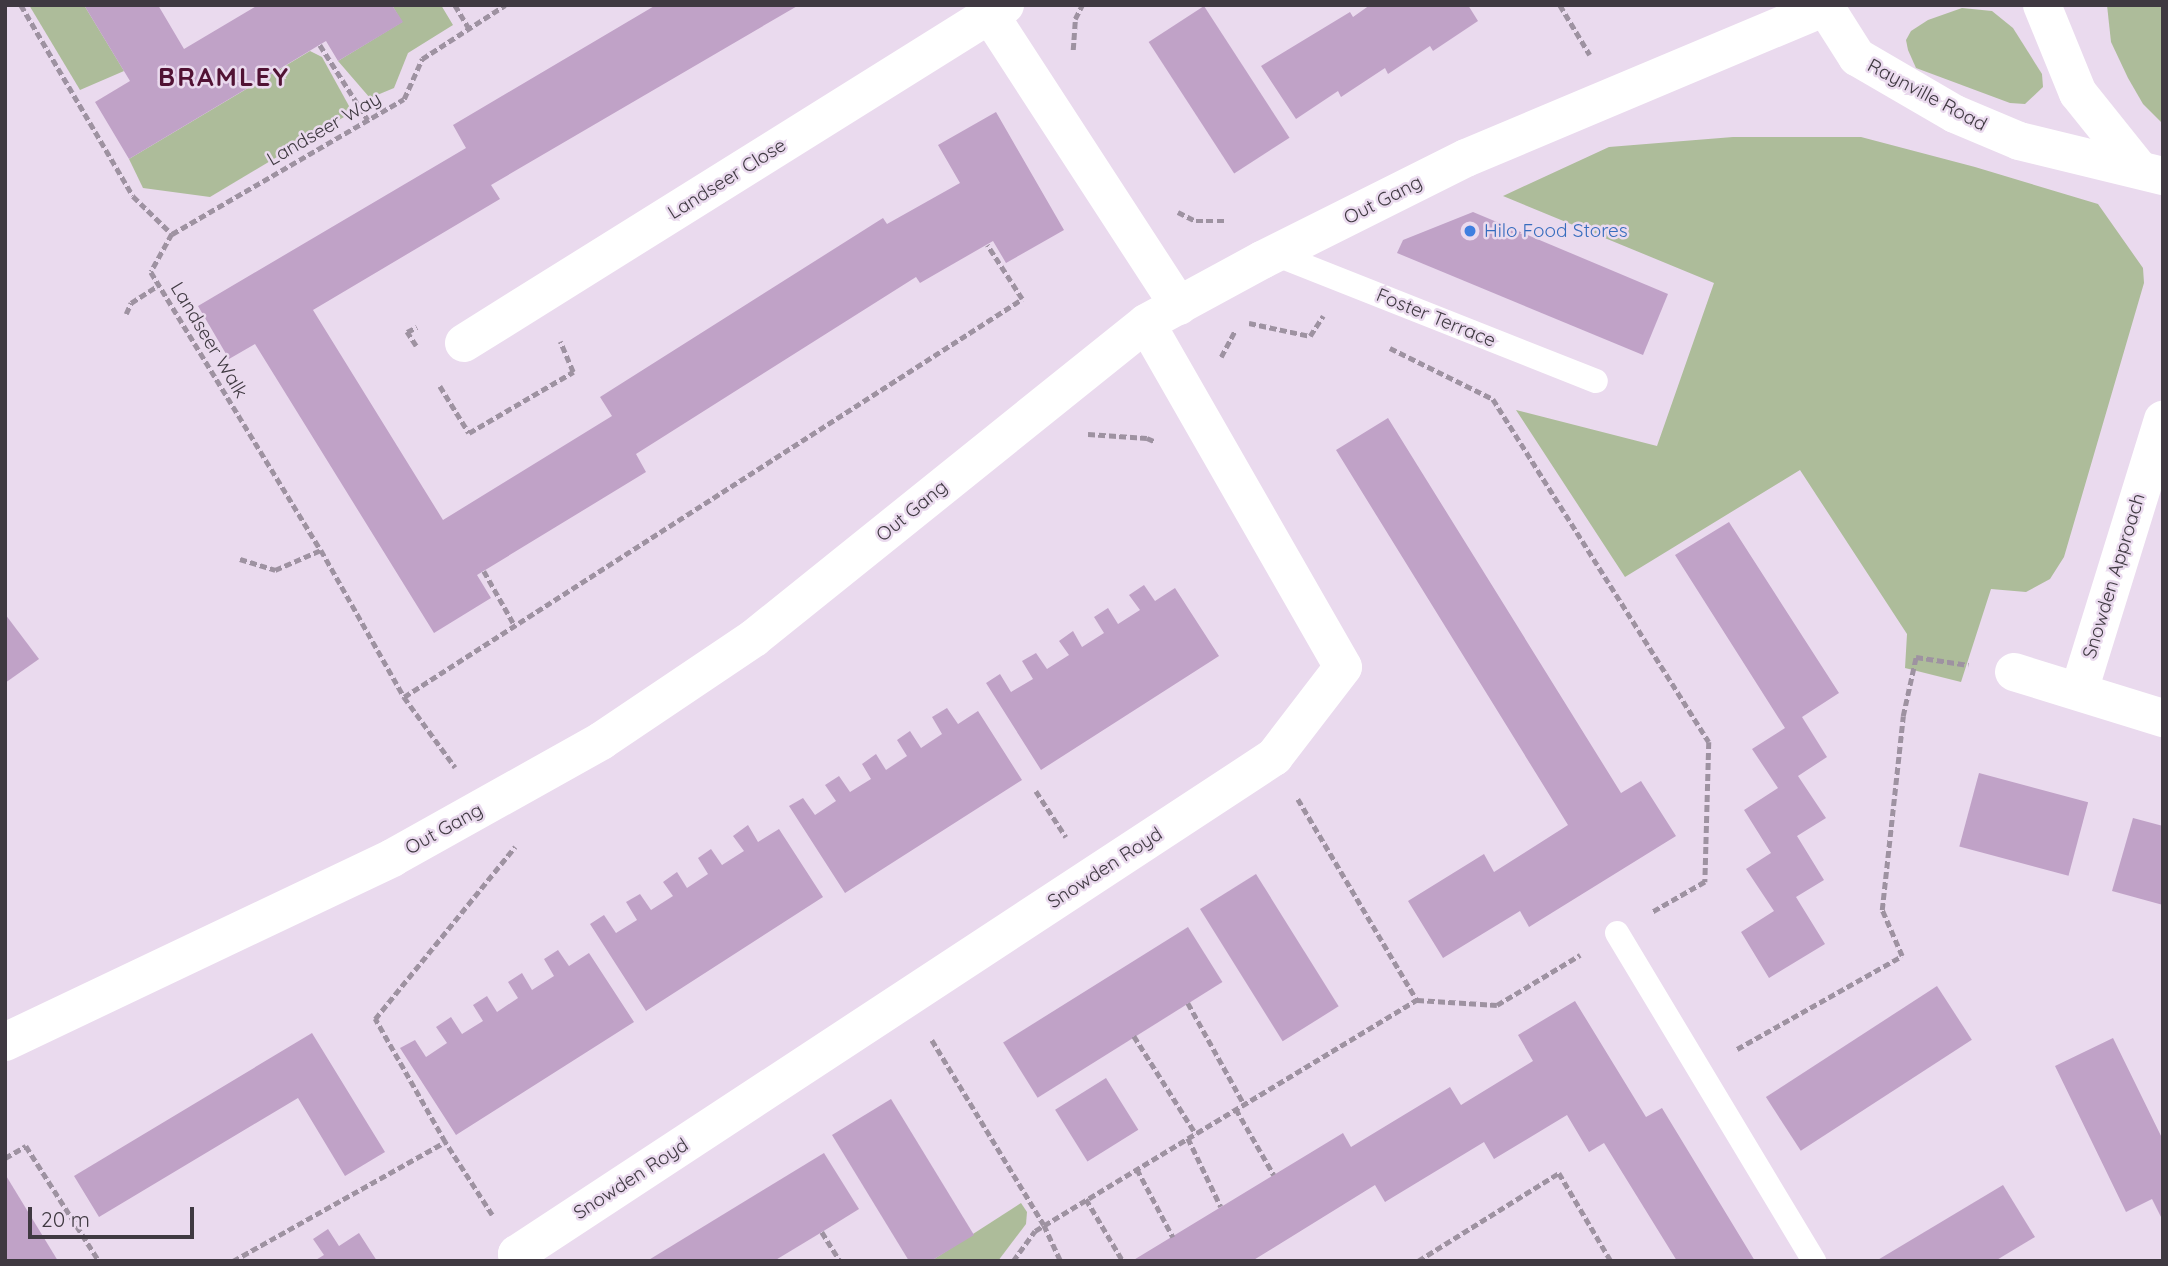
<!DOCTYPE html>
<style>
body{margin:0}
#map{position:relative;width:2168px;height:1266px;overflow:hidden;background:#eadaee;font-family:Quicksand,sans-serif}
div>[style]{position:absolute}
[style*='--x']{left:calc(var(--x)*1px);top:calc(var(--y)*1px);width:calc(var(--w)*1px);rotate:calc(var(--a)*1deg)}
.green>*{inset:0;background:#adbc9a}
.building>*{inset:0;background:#c0a2c7;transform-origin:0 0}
.path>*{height:4.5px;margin-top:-2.25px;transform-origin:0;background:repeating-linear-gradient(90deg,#9e92a1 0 7px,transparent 0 10.5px)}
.lane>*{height:24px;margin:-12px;padding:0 12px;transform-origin:12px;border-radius:12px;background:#fff}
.street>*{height:38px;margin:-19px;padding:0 19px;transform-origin:19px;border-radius:19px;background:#fff}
.secondary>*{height:38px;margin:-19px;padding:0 19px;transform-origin:19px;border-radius:19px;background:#fff}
.dots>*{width:19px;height:19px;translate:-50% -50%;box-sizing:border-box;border:4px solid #eadaee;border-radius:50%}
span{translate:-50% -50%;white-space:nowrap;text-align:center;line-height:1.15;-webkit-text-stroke:5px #eadaee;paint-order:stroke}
.street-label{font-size:19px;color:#3f3941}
.shop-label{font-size:19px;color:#366cbe}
.left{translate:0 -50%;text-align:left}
.district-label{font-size:26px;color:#511234;font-weight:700;letter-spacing:2px}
.frame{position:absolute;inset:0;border:7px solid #3f3941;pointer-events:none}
.scale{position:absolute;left:28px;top:1207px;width:166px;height:32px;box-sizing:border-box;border:4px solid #3f3941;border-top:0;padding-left:9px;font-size:21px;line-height:24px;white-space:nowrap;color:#3f3941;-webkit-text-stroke:5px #eadaee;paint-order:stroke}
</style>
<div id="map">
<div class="green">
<i style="clip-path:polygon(29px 5px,84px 5px,124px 71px,80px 90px)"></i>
<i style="clip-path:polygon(392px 5px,441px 5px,453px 25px,408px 53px,394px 88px,370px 98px,338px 61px,402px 22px)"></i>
<i style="clip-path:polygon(2107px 5px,2163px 5px,2163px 124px,2143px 104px,2128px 78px,2111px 42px)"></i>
<i style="clip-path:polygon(1962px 8px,1992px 11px,2013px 28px,2042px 74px,2043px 87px,2025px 104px,2010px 103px,1916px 68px,1908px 50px,1906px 40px,1911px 31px,1928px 20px)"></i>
<i style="clip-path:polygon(310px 51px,322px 57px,349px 106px,344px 117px,210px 197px,143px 188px,129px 159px)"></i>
<i style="clip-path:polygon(1733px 137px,1861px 137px,1975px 167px,2098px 204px,2143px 268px,2144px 283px,2064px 557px,2050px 579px,2026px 592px,1991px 589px,1961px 682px,1905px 668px,1907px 634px,1800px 470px,1625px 577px,1516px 410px,1657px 446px,1714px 283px,1503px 196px,1609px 147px)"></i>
<i style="clip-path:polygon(1021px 1203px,1027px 1212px,1026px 1224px,998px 1261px,931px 1261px)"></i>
</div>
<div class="building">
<i style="clip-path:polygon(84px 5px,158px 5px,184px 49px,258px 5px,392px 5px,403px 22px,338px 61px,326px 41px,129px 159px,95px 102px,130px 81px)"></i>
<i style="clip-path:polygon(656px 5px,799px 5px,491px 185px,500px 199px,313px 310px,443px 520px,612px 416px,600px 397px,883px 218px,887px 224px,960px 183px,938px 145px,996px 112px,1064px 230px,1006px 263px,993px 241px,920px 283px,916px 277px,636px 454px,646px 472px,477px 575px,491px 598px,434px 633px,255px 344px,229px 359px,198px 306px,466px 148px,453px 125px)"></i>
<i style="clip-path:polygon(1370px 5px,1468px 5px,1478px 21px,1433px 51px,1430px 46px,1388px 74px,1385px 68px,1341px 97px,1338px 91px,1296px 119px,1261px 66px,1350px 12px,1353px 17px)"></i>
<i style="left:1204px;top:6px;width:157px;height:66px;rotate:57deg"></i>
<i style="clip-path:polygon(1473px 212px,1668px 294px,1643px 355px,1397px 253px,1403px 240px)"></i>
<i style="clip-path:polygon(1388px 418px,1621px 793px,1641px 781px,1676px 836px,1529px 927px,1520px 911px,1443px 958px,1408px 901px,1484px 854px,1494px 872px,1568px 825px,1336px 450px)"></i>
<i style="clip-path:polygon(1729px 522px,1839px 693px,1802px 717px,1827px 757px,1798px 776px,1826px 818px,1797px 836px,1824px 880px,1796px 897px,1825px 944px,1769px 978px,1741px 932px,1774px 911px,1746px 869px,1771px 853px,1744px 810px,1778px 788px,1752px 749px,1785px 728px,1675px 555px)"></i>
<i style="clip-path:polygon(1144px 585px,1155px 601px,1175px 588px,1219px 656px,1041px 770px,986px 683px,1000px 674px,1011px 692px,1033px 679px,1022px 661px,1036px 653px,1047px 669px,1069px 655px,1059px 641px,1073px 631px,1082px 647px,1104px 633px,1094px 617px,1108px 608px,1118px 624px,1140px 610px,1129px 595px)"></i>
<i style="clip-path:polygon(5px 614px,39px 659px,5px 683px)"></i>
<i style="clip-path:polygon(947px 708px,958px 724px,978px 711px,1022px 780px,845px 893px,789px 806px,803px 798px,815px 815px,836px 801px,825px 785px,839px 776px,850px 792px,871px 779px,862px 764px,876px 754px,886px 770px,907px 756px,897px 740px,910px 731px,921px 748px,942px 734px,932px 717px)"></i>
<i style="left:1979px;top:773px;width:113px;height:76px;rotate:15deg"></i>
<i style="clip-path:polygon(2133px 818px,2163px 826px,2163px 905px,2112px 891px)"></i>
<i style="clip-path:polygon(748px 825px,758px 842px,779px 829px,823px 897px,646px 1011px,590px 924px,604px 915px,616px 933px,637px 920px,626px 902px,640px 894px,651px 910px,673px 896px,663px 882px,677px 872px,687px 888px,708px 874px,698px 858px,711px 849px,722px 865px,744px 851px,733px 836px)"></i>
<i style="left:1256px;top:874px;width:156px;height:66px;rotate:58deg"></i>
<i style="left:1188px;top:927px;width:65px;height:218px;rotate:58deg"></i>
<i style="clip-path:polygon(558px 950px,569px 966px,589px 953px,634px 1022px,456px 1135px,400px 1048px,415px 1040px,426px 1057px,447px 1043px,436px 1027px,451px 1017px,462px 1034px,483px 1021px,473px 1005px,487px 996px,497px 1012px,518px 998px,508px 982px,522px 973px,532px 990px,554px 976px,544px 959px)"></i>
<i style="left:1937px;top:986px;width:64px;height:204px;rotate:57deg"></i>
<i style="clip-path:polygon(1575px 1001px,1646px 1117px,1662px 1108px,1755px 1261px,1677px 1261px,1604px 1143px,1589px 1152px,1567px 1115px,1494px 1159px,1484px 1142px,1385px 1202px,1375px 1185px,1252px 1261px,1132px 1261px,1343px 1133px,1351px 1147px,1450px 1087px,1461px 1105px,1533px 1061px,1518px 1035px)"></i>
<i style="clip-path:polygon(312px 1033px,385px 1152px,345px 1176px,298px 1098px,99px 1217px,74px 1176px)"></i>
<i style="clip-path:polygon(2113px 1038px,2163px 1140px,2163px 1221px,2152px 1199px,2126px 1212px,2055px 1066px)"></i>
<i style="left:1106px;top:1078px;width:61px;height:60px;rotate:58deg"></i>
<i style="clip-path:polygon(891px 1099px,974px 1235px,931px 1261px,909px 1261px,832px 1135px)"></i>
<i style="clip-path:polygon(824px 1153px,859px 1209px,822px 1232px,774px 1261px,647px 1261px)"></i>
<i style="clip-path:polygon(5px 1174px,58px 1261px,5px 1261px)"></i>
<i style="clip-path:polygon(2003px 1185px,2035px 1237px,1995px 1261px,1876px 1261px)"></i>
<i style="clip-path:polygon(328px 1229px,339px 1246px,359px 1233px,377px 1261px,314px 1261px,324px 1255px,313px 1239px)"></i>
</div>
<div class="path">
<i style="--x:21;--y:5;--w:221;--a:59.6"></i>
<i style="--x:133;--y:196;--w:54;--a:44.3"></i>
<i style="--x:172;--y:234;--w:43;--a:118.9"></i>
<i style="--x:151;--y:272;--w:326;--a:58.6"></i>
<i style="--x:321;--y:550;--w:169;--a:60.5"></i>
<i style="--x:404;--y:697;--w:87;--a:53.9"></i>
<i style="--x:455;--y:5;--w:27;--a:59"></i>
<i style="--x:1560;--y:5;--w:58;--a:59"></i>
<i style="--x:320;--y:45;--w:89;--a:57.4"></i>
<i style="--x:1073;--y:50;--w:31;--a:-86"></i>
<i style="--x:1075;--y:19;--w:16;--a:-63"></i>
<i style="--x:1178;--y:212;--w:20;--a:27"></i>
<i style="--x:1196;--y:221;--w:31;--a:0"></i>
<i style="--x:172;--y:234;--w:268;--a:-30.2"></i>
<i style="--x:404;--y:99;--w:44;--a:-65.8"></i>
<i style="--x:422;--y:59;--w:99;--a:-33"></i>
<i style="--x:126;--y:314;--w:12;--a:-66"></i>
<i style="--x:131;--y:303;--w:33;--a:-33"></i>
<i style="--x:1249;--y:323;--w:62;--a:12"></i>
<i style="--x:1310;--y:336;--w:24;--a:-57"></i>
<i style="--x:416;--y:346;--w:17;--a:-123"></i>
<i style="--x:407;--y:332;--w:11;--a:-27"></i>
<i style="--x:1390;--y:348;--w:115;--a:26.3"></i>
<i style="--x:1493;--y:399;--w:405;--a:57.8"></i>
<i style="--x:1709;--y:742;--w:140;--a:91.6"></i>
<i style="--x:1705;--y:882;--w:62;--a:150.1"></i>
<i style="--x:1221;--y:357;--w:30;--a:-62"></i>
<i style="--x:440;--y:386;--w:55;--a:58.3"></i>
<i style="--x:469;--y:433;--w:121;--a:-30.4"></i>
<i style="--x:573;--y:372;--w:33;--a:-113"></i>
<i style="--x:1088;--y:434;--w:59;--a:3.9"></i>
<i style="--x:1147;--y:438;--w:10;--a:24"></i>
<i style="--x:240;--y:559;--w:37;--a:17"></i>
<i style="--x:275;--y:570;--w:50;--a:-23.5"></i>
<i style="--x:484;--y:571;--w:63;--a:60.6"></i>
<i style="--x:404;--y:697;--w:735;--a:-32.78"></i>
<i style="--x:1022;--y:299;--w:64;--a:-122.9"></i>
<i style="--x:1036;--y:791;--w:55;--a:56.9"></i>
<i style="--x:1298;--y:799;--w:234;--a:59.4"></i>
<i style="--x:1188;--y:1003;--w:115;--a:61"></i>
<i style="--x:1134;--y:1036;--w:116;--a:57.7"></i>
<i style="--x:932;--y:1040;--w:216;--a:58.8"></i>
<i style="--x:1044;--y:1225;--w:40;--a:65"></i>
<i style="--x:1737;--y:1049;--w:189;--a:-29.4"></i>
<i style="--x:1902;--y:956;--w:50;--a:-113.5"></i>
<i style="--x:1882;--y:910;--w:195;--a:-83.8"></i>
<i style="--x:1903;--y:716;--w:60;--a:-77.6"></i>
<i style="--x:1916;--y:657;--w:53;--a:8.7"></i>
<i style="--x:1236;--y:1109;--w:76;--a:60.1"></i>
<i style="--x:1188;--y:1138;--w:76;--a:64.4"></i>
<i style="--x:5;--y:1158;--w:24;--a:-30"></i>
<i style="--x:26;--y:1146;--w:136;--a:57.6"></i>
<i style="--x:1137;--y:1169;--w:77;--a:62.1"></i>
<i style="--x:1086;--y:1199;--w:72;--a:59.2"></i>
<i style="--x:492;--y:1215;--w:87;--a:-122.8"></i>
<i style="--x:445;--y:1142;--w:142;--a:-119.6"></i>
<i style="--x:375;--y:1019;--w:222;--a:-50.9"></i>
<i style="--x:822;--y:1232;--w:34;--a:58"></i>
<i style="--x:233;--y:1261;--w:243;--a:-29.3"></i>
<i style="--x:1013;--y:1261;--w:37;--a:-54"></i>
<i style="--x:1035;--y:1231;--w:446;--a:-31.2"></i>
<i style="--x:1417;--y:1000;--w:80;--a:3.6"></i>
<i style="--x:1497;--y:1005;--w:97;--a:-31.1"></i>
<i style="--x:1418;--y:1261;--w:166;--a:-32"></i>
<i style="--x:1559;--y:1173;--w:102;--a:59.4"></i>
</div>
<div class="lane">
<i style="--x:1275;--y:254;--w:345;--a:21.6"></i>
<i style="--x:1617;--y:933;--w:383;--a:59"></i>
</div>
<div class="street">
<i style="--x:990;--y:15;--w:347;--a:57"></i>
<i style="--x:464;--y:343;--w:638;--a:-32"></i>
<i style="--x:2014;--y:672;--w:156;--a:17.2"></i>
<i style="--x:2079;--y:691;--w:284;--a:-72.8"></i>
<i style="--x:5;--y:1042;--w:429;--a:-25.4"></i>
<i style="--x:392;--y:858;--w:240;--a:-29.2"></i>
<i style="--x:601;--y:741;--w:184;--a:-33.9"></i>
<i style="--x:754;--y:638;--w:503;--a:-38.78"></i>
<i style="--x:1146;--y:323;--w:132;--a:-28.5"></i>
<i style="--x:1262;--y:260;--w:228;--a:-26.6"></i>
<i style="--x:1466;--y:158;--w:390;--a:-22.8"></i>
<i style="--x:521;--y:1261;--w:8;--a:-120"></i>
<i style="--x:517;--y:1254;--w:906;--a:-33.29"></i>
<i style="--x:1274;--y:757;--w:113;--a:-52.5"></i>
<i style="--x:1343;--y:667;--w:396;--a:-119.8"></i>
</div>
<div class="secondary">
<i style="--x:1824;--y:5;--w:62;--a:57.6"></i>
<i style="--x:1857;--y:57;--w:113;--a:30.2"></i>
<i style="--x:1955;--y:114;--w:69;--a:22.9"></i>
<i style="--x:2019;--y:141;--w:148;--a:13.7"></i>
<i style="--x:2042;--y:5;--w:95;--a:67.8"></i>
<i style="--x:2078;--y:93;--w:96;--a:51.3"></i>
</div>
<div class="dots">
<i style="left:1470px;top:231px;background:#3f7fe0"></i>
</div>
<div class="street-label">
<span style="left:1927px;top:95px;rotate:28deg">Raynville Road</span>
<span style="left:324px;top:129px;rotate:-30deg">Landseer Way</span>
<span style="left:727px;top:179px;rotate:-32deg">Landseer Close</span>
<span style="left:1383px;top:200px;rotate:-27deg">Out Gang</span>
<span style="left:1436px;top:318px;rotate:22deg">Foster Terrace</span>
<span style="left:209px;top:340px;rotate:59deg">Landseer Walk</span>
<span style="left:912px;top:511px;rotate:-39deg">Out Gang</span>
<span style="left:2114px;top:576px;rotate:-73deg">Snowden Approach</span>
<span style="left:444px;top:829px;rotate:-29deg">Out Gang</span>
<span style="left:1105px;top:868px;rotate:-33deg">Snowden Royd</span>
<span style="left:631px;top:1179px;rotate:-33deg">Snowden Royd</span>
</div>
<div class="shop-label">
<span class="left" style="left:1484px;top:231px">Hilo Food Stores</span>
</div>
<div class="district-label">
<span style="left:224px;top:77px">BRAMLEY</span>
</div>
<div class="frame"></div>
<div class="scale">20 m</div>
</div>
